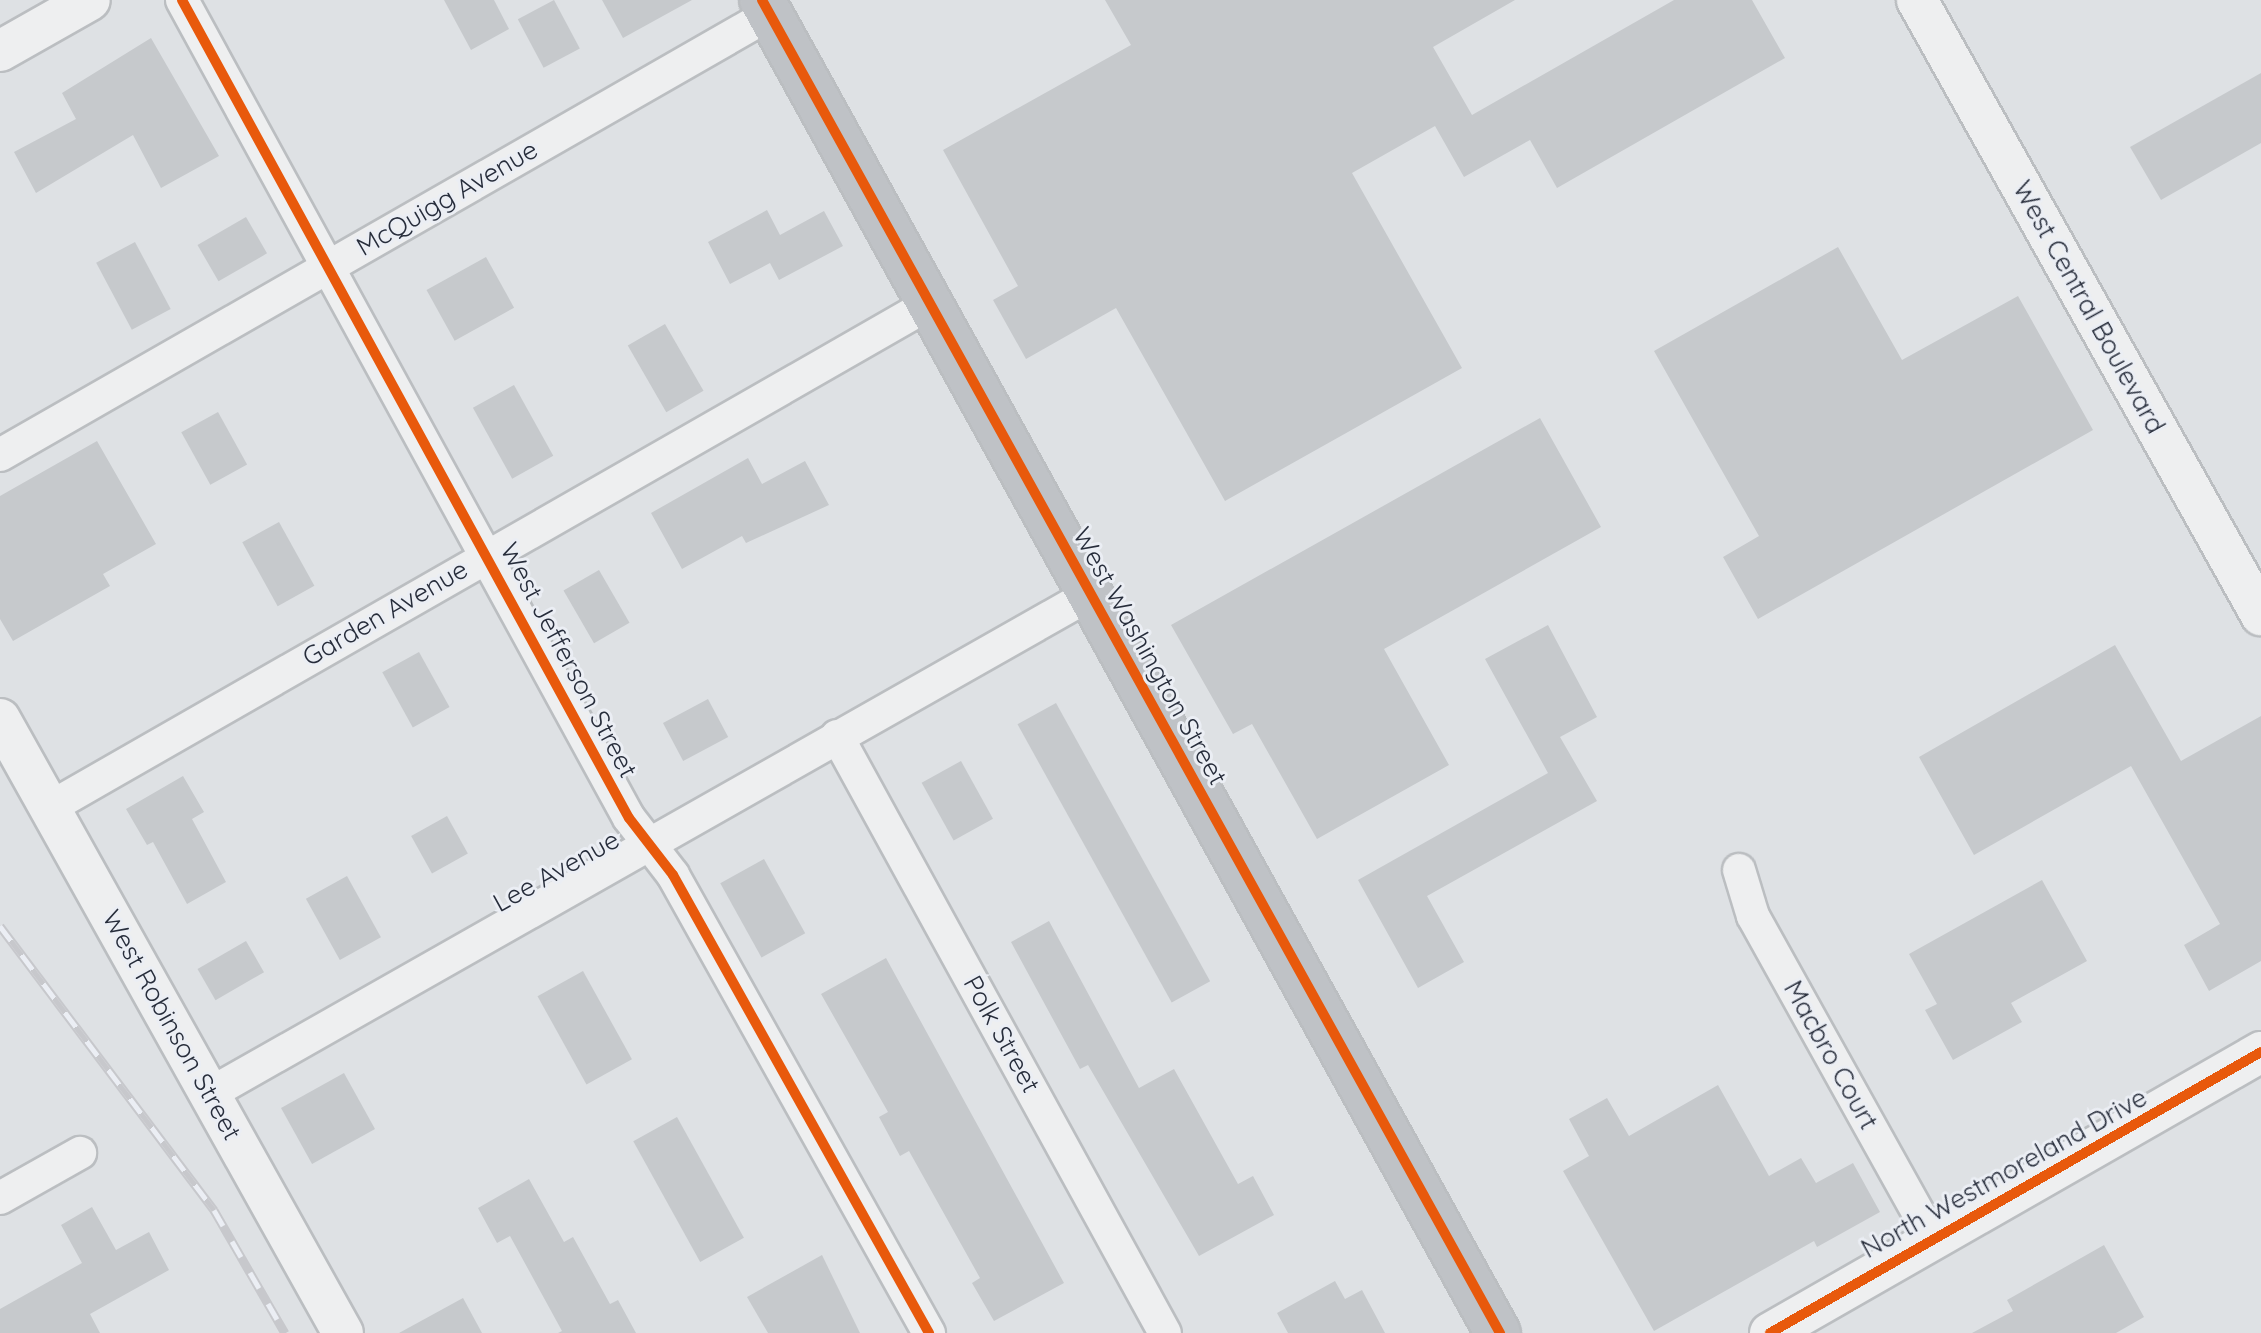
<!DOCTYPE html>
<style>
body{margin:0}
#map{position:relative;width:2261px;height:1333px;overflow:hidden;background:#dee1e4;font-family:Quicksand,sans-serif}
div>[style]{position:absolute}
[style*='--x']{left:calc(var(--x)*1px);top:calc(var(--y)*1px);width:calc(var(--w)*1px);rotate:calc(var(--a)*1deg)}
.building>*{inset:0;background:#c6c9cc;transform-origin:0 0}
.roads{filter:drop-shadow(2px 0 #bbbec1) drop-shadow(-2px 0 #bbbec1) drop-shadow(0 2px #bbbec1) drop-shadow(0 -2px #bbbec1)}
.minor>*{height:32px;margin:-16px;padding:0 16px;transform-origin:16px;border-radius:16px;background:#eeeff0}
.tertiary>*{height:40px;margin:-20px;padding:0 20px;transform-origin:20px;border-radius:20px;background:#eeeff0}
.secondary>*{height:44px;margin:-22px;padding:0 22px;transform-origin:22px;border-radius:22px;background:#bfc2c6}
.rail>*{height:9px;margin-top:-4.5px;transform-origin:0;background:repeating-linear-gradient(90deg,#ebeef4 0 18px,#c7c8cc 0 36px);box-sizing:border-box;border-block:2px solid #c7c8cc}
.cycleway>*{height:10px;margin:-5px;padding:0 5px;transform-origin:5px;border-radius:5px;background:#e8590c}
span{translate:-50% -50%;white-space:nowrap;text-align:center;line-height:1.15;-webkit-text-stroke:6px #ebeef4;paint-order:stroke}
.street-label{font-size:26px;color:#272d3b}
</style>
<div id="map">
<div class="building">
<i style="clip-path:polygon(444px 0,494px 0,509px 29px,471px 50px)"></i>
<i style="left:554px;top:0;width:55px;height:41px;rotate:62deg"></i>
<i style="clip-path:polygon(602px 0,692px 0,623px 38px)"></i>
<i style="clip-path:polygon(1105px 0,1515px 0,1433px 47px,1472px 115px,1674px 0,1752px 0,1785px 58px,1557px 188px,1530px 140px,1464px 177px,1435px 126px,1352px 173px,1462px 368px,1225px 501px,1116px 308px,1026px 359px,993px 300px,1018px 286px,943px 150px,1131px 45px)"></i>
<i style="clip-path:polygon(151px 38px,219px 156px,161px 188px,133px 135px,36px 193px,14px 152px,76px 119px,62px 93px)"></i>
<i style="clip-path:polygon(2261px 73px,2261px 143px,2161px 200px,2130px 147px)"></i>
<i style="clip-path:polygon(767px 210px,780px 235px,824px 211px,843px 246px,779px 280px,770px 263px,730px 284px,708px 242px)"></i>
<i style="left:246px;top:217px;width:42px;height:56px;rotate:60deg"></i>
<i style="left:135px;top:242px;width:76px;height:44px;rotate:62deg"></i>
<i style="clip-path:polygon(1838px 247px,1902px 360px,2018px 296px,2093px 430px,1758px 619px,1723px 557px,1759px 536px,1654px 351px)"></i>
<i style="left:486px;top:257px;width:58px;height:68px;rotate:61deg"></i>
<i style="left:665px;top:324px;width:77px;height:43px;rotate:60deg"></i>
<i style="left:514px;top:385px;width:81px;height:47px;rotate:61deg"></i>
<i style="left:218px;top:412px;width:60px;height:42px;rotate:61deg"></i>
<i style="clip-path:polygon(1540px 418px,1601px 527px,1384px 649px,1449px 765px,1317px 839px,1252px 724px,1233px 734px,1171px 625px)"></i>
<i style="clip-path:polygon(97px 441px,156px 544px,103px 574px,110px 586px,13px 641px,0 619px,0 496px)"></i>
<i style="clip-path:polygon(748px 458px,762px 484px,805px 461px,829px 505px,746px 543px,742px 536px,682px 569px,651px 513px)"></i>
<i style="left:279px;top:522px;width:73px;height:42px;rotate:61deg"></i>
<i style="left:599px;top:570px;width:61px;height:41px;rotate:60deg"></i>
<i style="clip-path:polygon(1548px 625px,1597px 717px,1560px 737px,1597px 801px,1427px 896px,1464px 962px,1418px 988px,1358px 880px,1548px 773px,1485px 659px)"></i>
<i style="clip-path:polygon(2115px 645px,2181px 761px,2261px 716px,2261px 961px,2209px 991px,2184px 945px,2220px 924px,2131px 766px,1974px 855px,1919px 757px)"></i>
<i style="left:419px;top:652px;width:63px;height:42px;rotate:61deg"></i>
<i style="left:708px;top:699px;width:43px;height:51px;rotate:62deg"></i>
<i style="left:1056px;top:703px;width:318px;height:44px;rotate:61deg"></i>
<i style="left:961px;top:761px;width:66px;height:45px;rotate:61deg"></i>
<i style="clip-path:polygon(183px 776px,204px 812px,192px 819px,226px 882px,187px 904px,153px 842px,147px 845px,126px 809px)"></i>
<i style="left:447px;top:816px;width:43px;height:41px;rotate:61deg"></i>
<i style="left:764px;top:859px;width:85px;height:50px;rotate:61deg"></i>
<i style="left:347px;top:876px;width:70px;height:47px;rotate:61deg"></i>
<i style="clip-path:polygon(2042px 880px,2087px 961px,2011px 1003px,2022px 1022px,1953px 1060px,1925px 1010px,1937px 1004px,1909px 954px)"></i>
<i style="clip-path:polygon(1049px 921px,1139px 1088px,1174px 1069px,1238px 1184px,1253px 1176px,1274px 1215px,1199px 1256px,1088px 1065px,1080px 1069px,1011px 942px)"></i>
<i style="left:246px;top:941px;width:36px;height:56px;rotate:60deg"></i>
<i style="clip-path:polygon(886px 958px,1064px 1283px,994px 1321px,972px 1283px,980px 1278px,909px 1151px,900px 1156px,879px 1117px,888px 1112px,821px 994px)"></i>
<i style="left:583px;top:971px;width:101px;height:52px;rotate:61deg"></i>
<i style="left:344px;top:1073px;width:64px;height:72px;rotate:61deg"></i>
<i style="clip-path:polygon(1718px 1085px,1769px 1176px,1801px 1158px,1816px 1183px,1853px 1163px,1880px 1212px,1817px 1247px,1814px 1241px,1654px 1331px,1563px 1171px,1589px 1156px,1569px 1119px,1607px 1098px,1629px 1136px)"></i>
<i style="left:677px;top:1117px;width:138px;height:50px;rotate:61deg"></i>
<i style="clip-path:polygon(529px 1179px,564px 1242px,573px 1237px,610px 1304px,618px 1300px,636px 1333px,558px 1333px,562px 1331px,510px 1236px,497px 1243px,478px 1208px)"></i>
<i style="clip-path:polygon(92px 1207px,116px 1250px,149px 1232px,169px 1270px,90px 1314px,100px 1333px,0 1333px,0 1309px,82px 1263px,61px 1225px)"></i>
<i style="clip-path:polygon(2104px 1245px,2144px 1317px,2116px 1333px,1972px 1333px,2013px 1311px,2007px 1300px)"></i>
<i style="clip-path:polygon(822px 1255px,860px 1333px,768px 1333px,747px 1297px)"></i>
<i style="clip-path:polygon(1335px 1281px,1345px 1299px,1362px 1290px,1385px 1333px,1288px 1333px,1277px 1313px)"></i>
<i style="clip-path:polygon(463px 1298px,482px 1333px,399px 1333px)"></i>
</div>
<div class="roads">
<div class="minor">
<i style="--x:182;--y:0;--w:932;--a:61.35"></i>
<i style="--x:629;--y:818;--w:72;--a:52.3"></i>
<i style="--x:673;--y:875;--w:525;--a:60.8"></i>
<i style="--x:0;--y:455;--w:887;--a:-29.8"></i>
<i style="--x:837;--y:736;--w:681;--a:61.22"></i>
<i style="--x:49;--y:808;--w:1016;--a:-29.79"></i>
<i style="--x:1739;--y:870;--w:48;--a:73.1"></i>
<i style="--x:1753;--y:916;--w:368;--a:60.9"></i>
<i style="--x:211;--y:1093;--w:1012;--a:-29.56"></i>
<i style="--x:0;--y:1198;--w:92;--a:-29.4"></i>
</div>
<div class="tertiary">
<i style="--x:1917;--y:0;--w:705;--a:60.78"></i>
<i style="--x:0;--y:51;--w:103;--a:-29.5"></i>
<i style="--x:0;--y:719;--w:703;--a:60.81"></i>
<i style="--x:1770;--y:1333;--w:566;--a:-29.78"></i>
</div>
<div class="secondary">
<i style="--x:762;--y:0;--w:1523;--a:61.1"></i>
</div>
</div>
<div class="rail">
<i style="--x:0;--y:926;--w:356;--a:53"></i>
<i style="--x:214;--y:1210;--w:142;--a:60"></i>
</div>
<div class="cycleway">
<i style="--x:182;--y:0;--w:932;--a:61.35"></i>
<i style="--x:629;--y:818;--w:72;--a:52.3"></i>
<i style="--x:673;--y:875;--w:525;--a:60.8"></i>
<i style="--x:762;--y:0;--w:1524;--a:61.03"></i>
<i style="--x:1770;--y:1333;--w:566;--a:-29.78"></i>
</div>
<div class="street-label">
<span style="left:447px;top:198px;rotate:-30deg">McQuigg Avenue</span>
<span style="left:2089px;top:307px;rotate:61deg">West Central Boulevard</span>
<span style="left:385px;top:613px;rotate:-30deg">Garden Avenue</span>
<span style="left:1150px;top:656px;rotate:61deg">West Washington Street</span>
<span style="left:569px;top:660px;rotate:62deg">West Jefferson Street</span>
<span style="left:556px;top:871px;rotate:-29deg">Lee Avenue</span>
<span style="left:172px;top:1025px;rotate:61deg">West Robinson Street</span>
<span style="left:1002px;top:1034px;rotate:61deg">Polk Street</span>
<span style="left:1831px;top:1055px;rotate:61deg">Macbro Court</span>
<span style="left:2004px;top:1173px;rotate:-29deg">North Westmoreland Drive</span>
</div>
</div>
